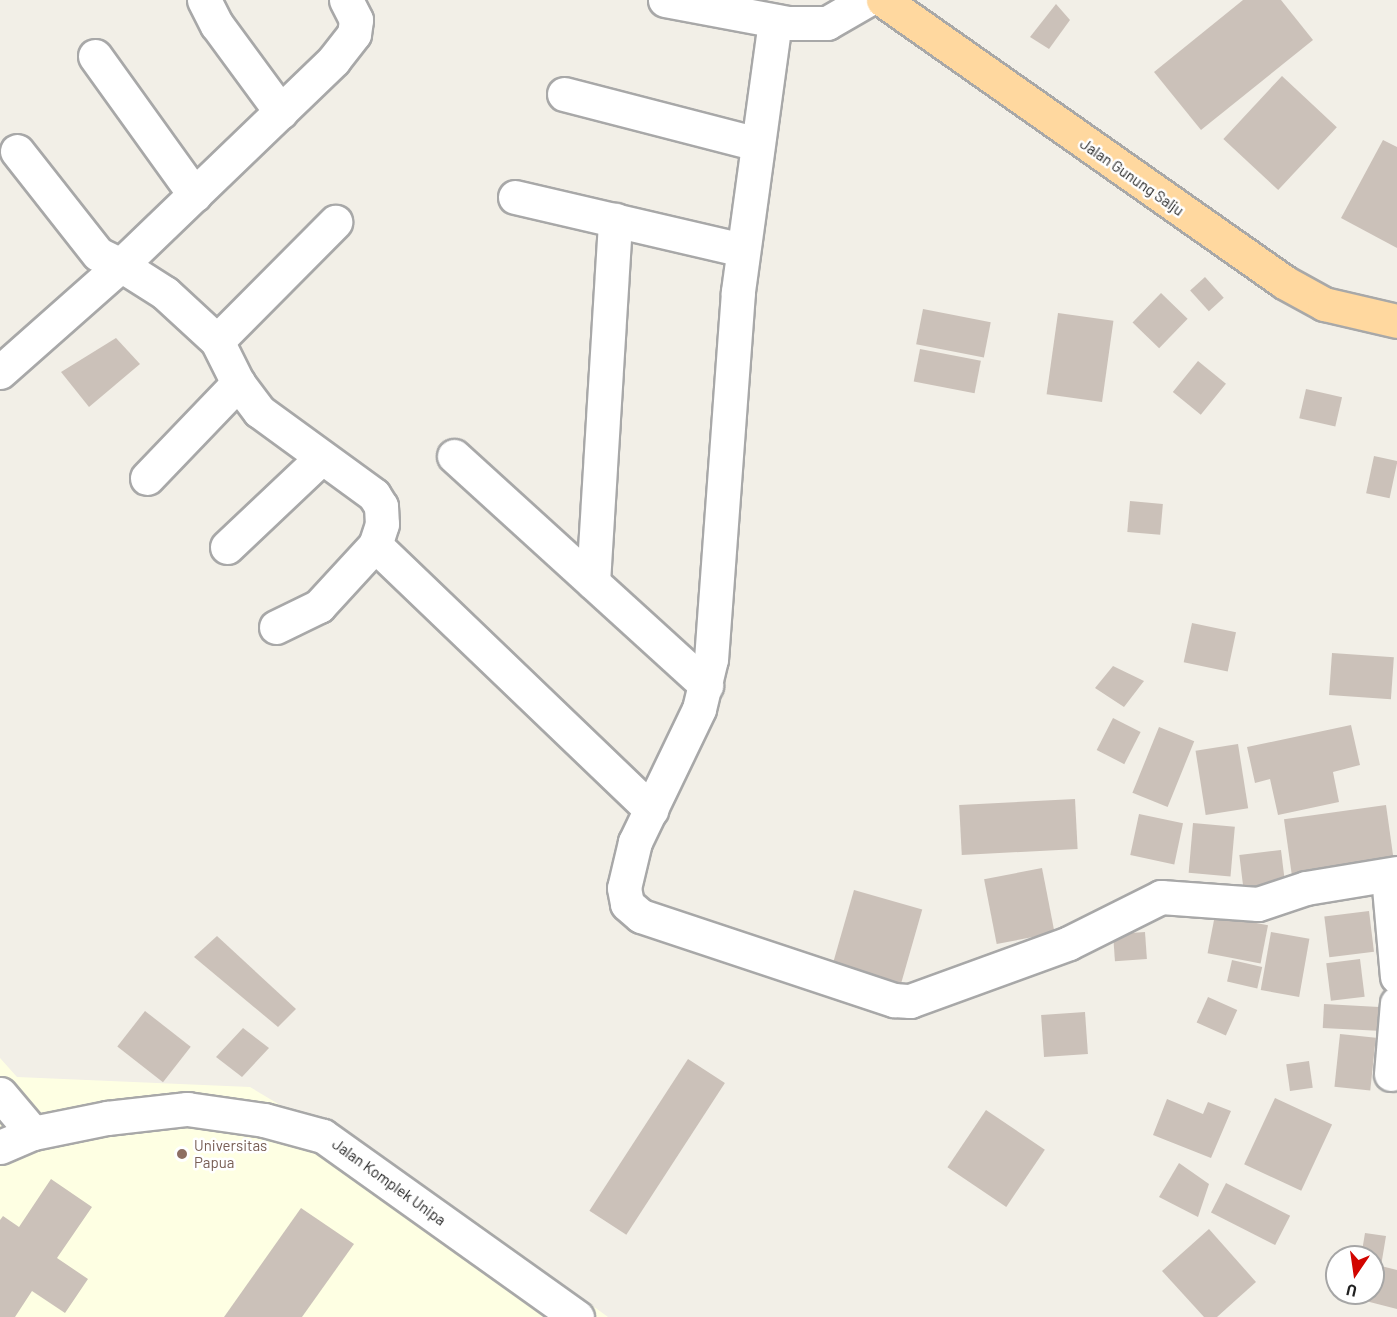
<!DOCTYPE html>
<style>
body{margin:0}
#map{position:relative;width:1397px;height:1317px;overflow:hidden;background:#f2efe7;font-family:Barlow,sans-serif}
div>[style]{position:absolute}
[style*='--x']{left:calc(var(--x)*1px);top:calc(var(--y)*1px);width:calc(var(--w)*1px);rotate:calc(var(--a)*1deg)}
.education>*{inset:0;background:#feffe3}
.building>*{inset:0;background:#cbc1b9;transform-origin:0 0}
.roads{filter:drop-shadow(2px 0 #a8a8a8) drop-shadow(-2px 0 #a8a8a8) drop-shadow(0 2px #a8a8a8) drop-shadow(0 -2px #a8a8a8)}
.minor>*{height:33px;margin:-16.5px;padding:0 16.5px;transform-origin:16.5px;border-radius:16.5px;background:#fff}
.major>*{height:33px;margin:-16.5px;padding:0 16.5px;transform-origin:16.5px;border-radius:16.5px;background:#ffd89f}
.dots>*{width:16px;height:16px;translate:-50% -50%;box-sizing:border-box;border:3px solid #fff;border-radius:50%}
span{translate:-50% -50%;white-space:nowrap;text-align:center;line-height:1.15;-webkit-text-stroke:5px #fff;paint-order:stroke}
.street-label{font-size:15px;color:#212121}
.education-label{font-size:15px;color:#785e54}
.left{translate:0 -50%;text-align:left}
.north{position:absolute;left:1325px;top:1245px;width:60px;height:60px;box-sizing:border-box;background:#fff;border:2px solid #a6a6a6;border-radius:50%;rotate:193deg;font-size:16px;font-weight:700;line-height:24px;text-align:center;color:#212121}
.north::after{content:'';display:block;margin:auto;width:21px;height:27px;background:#d20500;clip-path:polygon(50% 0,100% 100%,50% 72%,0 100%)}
</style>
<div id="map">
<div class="education">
<i style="clip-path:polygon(0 1058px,17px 1077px,250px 1087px,477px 1222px,608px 1317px,0 1317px)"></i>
</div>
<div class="building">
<i style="clip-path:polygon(1243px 0,1281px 0,1313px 40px,1201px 130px,1154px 72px)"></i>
<i style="clip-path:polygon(1056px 4px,1070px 20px,1049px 49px,1030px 37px)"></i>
<i style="left:1282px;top:76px;width:75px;height:86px;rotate:43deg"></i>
<i style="clip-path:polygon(1383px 140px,1397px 147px,1397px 248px,1341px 218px)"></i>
<i style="left:1205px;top:277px;width:28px;height:20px;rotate:48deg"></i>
<i style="left:1161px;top:293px;width:37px;height:41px;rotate:44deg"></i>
<i style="left:923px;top:309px;width:69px;height:36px;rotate:11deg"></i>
<i style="left:1058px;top:313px;width:56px;height:82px;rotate:8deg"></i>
<i style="clip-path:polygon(116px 338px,140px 364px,89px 407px,61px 372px)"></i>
<i style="left:920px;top:349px;width:62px;height:33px;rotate:11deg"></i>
<i style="left:1198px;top:361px;width:36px;height:40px;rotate:39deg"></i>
<i style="left:1306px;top:389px;width:37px;height:30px;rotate:13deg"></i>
<i style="left:1374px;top:456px;width:24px;height:38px;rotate:12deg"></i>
<i style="left:1130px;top:501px;width:33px;height:31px;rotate:5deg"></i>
<i style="left:1192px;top:623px;width:45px;height:40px;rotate:12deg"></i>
<i style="left:1332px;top:653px;width:62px;height:42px;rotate:4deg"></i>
<i style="clip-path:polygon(1113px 666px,1144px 681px,1124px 707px,1095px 688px)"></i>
<i style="left:1113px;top:718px;width:31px;height:36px;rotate:27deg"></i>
<i style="clip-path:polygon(1351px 725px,1360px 765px,1333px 772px,1339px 802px,1278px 815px,1270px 779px,1255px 783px,1247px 747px)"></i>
<i style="left:1159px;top:727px;width:38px;height:71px;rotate:22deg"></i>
<i style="left:1238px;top:744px;width:65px;height:43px;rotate:81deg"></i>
<i style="left:1075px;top:799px;width:50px;height:116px;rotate:87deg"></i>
<i style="left:1386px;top:805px;width:62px;height:103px;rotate:82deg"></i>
<i style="left:1139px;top:814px;width:45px;height:42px;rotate:12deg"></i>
<i style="left:1193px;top:823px;width:42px;height:50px;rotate:5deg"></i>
<i style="left:1281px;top:850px;width:40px;height:42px;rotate:83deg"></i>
<i style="left:1042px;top:868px;width:66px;height:59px;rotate:79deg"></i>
<i style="left:854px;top:890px;width:71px;height:81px;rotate:16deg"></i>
<i style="left:1369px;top:911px;width:41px;height:45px;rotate:83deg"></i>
<i style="left:1215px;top:915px;width:54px;height:39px;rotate:11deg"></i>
<i style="left:1145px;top:932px;width:27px;height:32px;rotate:86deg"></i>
<i style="left:1271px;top:932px;width:39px;height:59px;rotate:10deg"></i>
<i style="clip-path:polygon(217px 936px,296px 1009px,278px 1027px,194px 957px)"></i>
<i style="left:1360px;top:959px;width:38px;height:34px;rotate:83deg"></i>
<i style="left:1232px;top:960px;width:31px;height:22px;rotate:13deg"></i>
<i style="left:1208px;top:997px;width:32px;height:28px;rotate:24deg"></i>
<i style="left:1324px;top:1004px;width:60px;height:24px;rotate:3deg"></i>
<i style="left:145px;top:1011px;width:58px;height:45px;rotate:38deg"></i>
<i style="left:1085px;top:1012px;width:42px;height:44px;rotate:86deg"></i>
<i style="clip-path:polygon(243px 1028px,269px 1048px,242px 1077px,216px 1057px)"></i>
<i style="left:1340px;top:1034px;width:36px;height:53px;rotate:6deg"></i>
<i style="left:688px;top:1059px;width:44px;height:181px;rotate:33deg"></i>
<i style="left:1309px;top:1061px;width:27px;height:23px;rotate:82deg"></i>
<i style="left:1275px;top:1098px;width:63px;height:73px;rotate:25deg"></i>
<i style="clip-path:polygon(1167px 1099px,1203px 1114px,1208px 1102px,1231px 1111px,1211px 1158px,1153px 1135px)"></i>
<i style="left:986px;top:1110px;width:71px;height:69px;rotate:34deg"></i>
<i style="clip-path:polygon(1179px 1163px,1209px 1184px,1198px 1217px,1159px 1197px)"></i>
<i style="clip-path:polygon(51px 1179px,92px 1207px,57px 1258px,88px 1279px,65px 1313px,32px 1291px,15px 1317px,0 1317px,0 1220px,3px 1216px,19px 1227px)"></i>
<i style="left:1226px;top:1183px;width:72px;height:33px;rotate:27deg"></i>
<i style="clip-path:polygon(301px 1208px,354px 1244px,302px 1317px,224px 1317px)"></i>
<i style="clip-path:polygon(1209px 1229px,1256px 1282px,1217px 1317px,1204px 1317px,1162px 1271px)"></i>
<i style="clip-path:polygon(1365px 1233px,1386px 1236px,1381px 1266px,1397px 1270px,1397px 1309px,1354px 1298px,1355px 1293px,1373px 1293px,1373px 1257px,1361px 1257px)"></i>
</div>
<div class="roads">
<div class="minor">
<i style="--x:204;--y:0;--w:28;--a:63"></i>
<i style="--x:217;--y:25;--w:108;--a:53.7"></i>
<i style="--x:346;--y:0;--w:22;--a:63"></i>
<i style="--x:356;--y:20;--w:14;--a:98"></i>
<i style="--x:354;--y:34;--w:33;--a:128"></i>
<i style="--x:334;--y:60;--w:296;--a:136.1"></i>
<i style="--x:121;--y:265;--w:52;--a:32.5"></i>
<i style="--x:165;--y:293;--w:71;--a:42.7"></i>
<i style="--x:217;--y:341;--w:47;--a:63.4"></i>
<i style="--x:238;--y:383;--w:35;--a:53"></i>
<i style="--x:259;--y:411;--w:142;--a:36.1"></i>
<i style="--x:374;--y:495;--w:13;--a:58"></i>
<i style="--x:381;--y:506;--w:18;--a:87"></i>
<i style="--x:382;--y:524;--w:22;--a:108"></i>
<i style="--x:665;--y:0;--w:125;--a:10.6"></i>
<i style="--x:788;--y:23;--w:39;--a:0"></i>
<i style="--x:827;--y:23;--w:46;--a:-29.9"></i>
<i style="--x:775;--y:21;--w:274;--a:97.8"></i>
<i style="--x:738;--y:292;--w:368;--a:94.2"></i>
<i style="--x:711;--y:659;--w:51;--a:103.5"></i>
<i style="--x:699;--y:709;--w:148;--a:115.7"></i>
<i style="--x:635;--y:842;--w:47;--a:103.4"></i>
<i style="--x:624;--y:888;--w:16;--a:79"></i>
<i style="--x:627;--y:904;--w:18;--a:41"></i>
<i style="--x:641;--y:916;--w:267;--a:18.4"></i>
<i style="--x:894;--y:1000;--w:16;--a:4"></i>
<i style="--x:910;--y:1001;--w:169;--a:-20"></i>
<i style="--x:1069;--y:943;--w:103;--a:-26.6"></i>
<i style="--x:1161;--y:897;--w:97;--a:4.1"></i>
<i style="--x:1258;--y:904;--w:51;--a:-18.4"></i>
<i style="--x:1306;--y:888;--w:92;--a:-9.4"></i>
<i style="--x:95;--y:56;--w:171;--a:54.3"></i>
<i style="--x:564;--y:94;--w:200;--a:14.5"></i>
<i style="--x:515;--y:197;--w:234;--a:13.1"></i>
<i style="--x:217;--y:341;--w:168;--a:-45.2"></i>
<i style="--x:0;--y:372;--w:162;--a:-41.5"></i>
<i style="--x:121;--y:265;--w:25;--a:-154"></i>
<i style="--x:98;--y:254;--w:131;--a:-128.2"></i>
<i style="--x:454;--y:456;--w:341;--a:42.3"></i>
<i style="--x:147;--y:478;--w:132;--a:-46.2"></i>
<i style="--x:227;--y:547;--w:129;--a:-43.4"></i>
<i style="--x:593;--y:582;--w:363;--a:-86.5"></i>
<i style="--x:276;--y:627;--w:48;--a:-26"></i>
<i style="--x:319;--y:606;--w:83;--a:-47.4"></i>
<i style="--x:375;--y:545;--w:383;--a:43.8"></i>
<i style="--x:1388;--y:876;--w:101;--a:84.9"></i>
<i style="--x:1391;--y:1074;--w:71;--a:-85.2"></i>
<i style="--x:0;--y:1094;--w:51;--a:49.8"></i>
<i style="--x:0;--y:1147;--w:36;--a:-23"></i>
<i style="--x:33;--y:1133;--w:76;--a:-11.5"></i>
<i style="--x:107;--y:1118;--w:81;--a:-6.4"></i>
<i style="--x:187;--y:1109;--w:78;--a:8.1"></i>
<i style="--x:264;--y:1120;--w:61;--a:15.2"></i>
<i style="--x:323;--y:1136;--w:312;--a:35.5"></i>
</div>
<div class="major">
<i style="--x:883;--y:0;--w:490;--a:35.1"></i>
<i style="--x:1284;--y:282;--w:46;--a:28.8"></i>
<i style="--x:1324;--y:304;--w:75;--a:13.1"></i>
</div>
</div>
<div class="dots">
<i style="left:182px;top:1154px;background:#8d6e63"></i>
</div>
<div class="street-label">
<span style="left:1132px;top:177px;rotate:35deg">Jalan Gunung Salju</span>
<span style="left:389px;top:1182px;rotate:36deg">Jalan Komplek Unipa</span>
</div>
<div class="education-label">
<span class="left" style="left:194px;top:1154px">Universitas<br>Papua</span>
</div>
<div class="north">U</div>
</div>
